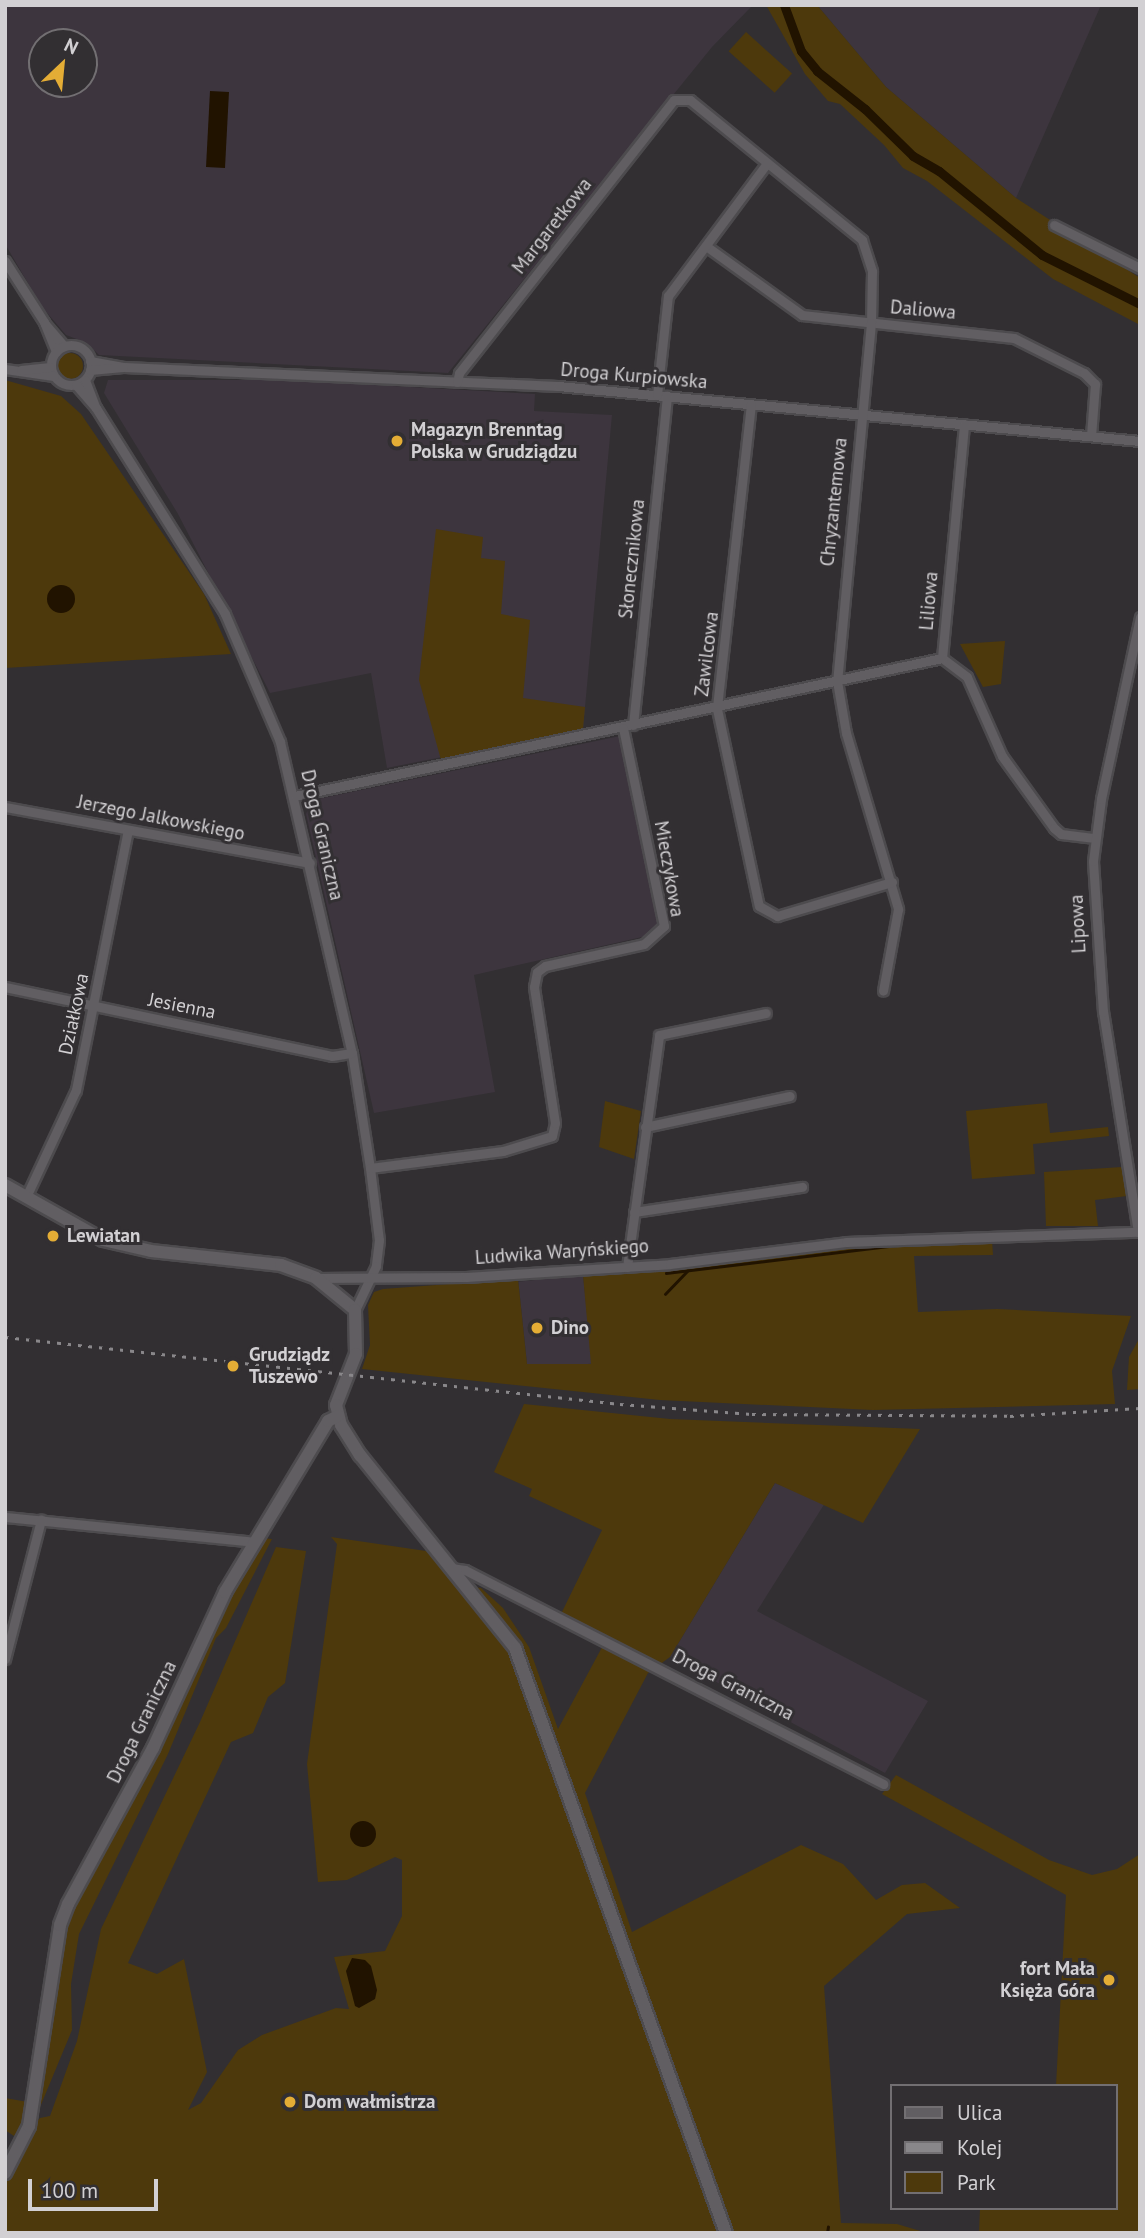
<!DOCTYPE html>
<meta charset="utf-8">
<style>
body{margin:0}
#map{position:relative;width:1145px;height:2238px;overflow:hidden;background:#322f32;font-family:"PT Sans",sans-serif}
div>[style]{position:absolute}
[style*='--x']{left:calc(var(--x)*1px);top:calc(var(--y)*1px);width:calc(var(--w)*1px);rotate:calc(var(--a)*1deg)}
.built>*{inset:0;background:#3d353e;transform-origin:0 0}
.green>*{inset:0;background:#4d390c;transform-origin:0 0}
.round{border-radius:50%}
.water>*{inset:0;background:#211300;transform-origin:0 0}
.stream>*{height:2.5px;margin:-1.25px;padding:0 1.25px;transform-origin:1.25px;border-radius:1.25px;background:#211300}
.canal>*{height:9px;margin:-4.5px;padding:0 4.5px;transform-origin:4.5px;border-radius:4.5px;background:#211300}
.roads{filter:drop-shadow(2px 0 #4d4b4e) drop-shadow(-2px 0 #4d4b4e) drop-shadow(0 2px #4d4b4e) drop-shadow(0 -2px #4d4b4e)}
.minor>*{height:9px;margin:-4.5px;padding:0 4.5px;transform-origin:4.5px;border-radius:4.5px;background:#615e62}
.minor>.ring{margin:-4.5px;padding:0;box-sizing:content-box;background:none;border:9px solid #615e62;border-radius:50%}
.tertiary>*{height:12px;margin:-6px;padding:0 6px;transform-origin:6px;border-radius:6px;background:#615e62}
.rail>*{height:2.5px;margin-top:-1.25px;transform-origin:0;background:repeating-linear-gradient(90deg,#89878a 0 3.5px,transparent 0 10.5px)}
.dots>*{width:19px;height:19px;translate:-50% -50%;box-sizing:border-box;border:4px solid #322f32;border-radius:50%}
span{translate:-50% -50%;white-space:nowrap;text-align:center;line-height:1.15;-webkit-text-stroke:6px #322f32;paint-order:stroke}
.street-label{font-size:19px;color:#d2d0d3}
.poi-label{font-size:19px;color:#d2d0d3;font-weight:700}
.left{translate:0 -50%;text-align:left}
.right{translate:-100% -50%;text-align:right}
.frame{position:absolute;inset:0;border:7px solid #d2d0d3;pointer-events:none}
.legend{position:absolute;left:890px;top:2084px;width:228px;height:126px;box-sizing:border-box;background:#322f32;border:2px solid #726f72;margin:0;padding:9px 12px;list-style:none;font-size:21px;color:#d2d0d3}
.legend li{display:flex;align-items:center;gap:14px;height:35px}
.legend b{width:35px;border:2px solid #726f72}
.north{position:absolute;left:28px;top:28px;width:70px;height:70px;box-sizing:border-box;background:#322f32;border:2px solid #726f72;border-radius:50%;rotate:26deg;font-size:19px;font-weight:700;line-height:28px;text-align:center;color:#d2d0d3}
.north::after{content:'';display:block;margin:auto;width:24px;height:32px;background:#e4ad35;clip-path:polygon(50% 0,100% 100%,50% 72%,0 100%)}
.scale{position:absolute;left:28px;top:2179px;width:130px;height:32px;box-sizing:border-box;border:4px solid #d2d0d3;border-top:0;padding-left:9px;font-size:21px;line-height:24px;white-space:nowrap;color:#d2d0d3;-webkit-text-stroke:5px #322f32;paint-order:stroke}
</style>
<div id="map">
<div class="built">
<i style="clip-path:polygon(evenodd,5px 5px,753px 5px,712px 47px,448px 373px,99px 355px,87px 343px,66px 335px,42px 307px,5px 244px,5px 5px,42px 42px,84px 42px,84px 84px,42px 84px,42px 42px)"></i>
<i style="clip-path:polygon(817px 5px,1101px 5px,1016px 198px,886px 87px)"></i>
<i style="clip-path:polygon(108px 380px,283px 380px,535px 394px,534px 411px,612px 415px,583px 729px,387px 768px,371px 673px,270px 693px,178px 514px,104px 393px)"></i>
<i style="clip-path:polygon(620px 736px,661px 925px,651px 935px,474px 975px,495px 1092px,374px 1113px,306px 814px,309px 807px,313px 800px)"></i>
<i style="left:583px;top:1275px;width:89px;height:65px;rotate:84deg"></i>
<i style="clip-path:polygon(775px 1483px,825px 1503px,757px 1611px,928px 1701px,885px 1773px,670px 1657px)"></i>
</div>
<div class="green">
<i style="clip-path:polygon(766px 5px,817px 5px,886px 87px,1016px 198px,1140px 278px,1140px 325px,1053px 279px,927px 181px,903px 168px,884px 145px,840px 104px,828px 101px,805px 74px)"></i>
<i style="left:746px;top:32px;width:62px;height:26px;rotate:42deg"></i>
<i class="round" style="left:57px;top:353px;width:26px;height:26px"></i>
<i style="clip-path:polygon(5px 380px,61px 396px,81px 414px,204px 594px,231px 654px,5px 668px)"></i>
<i style="clip-path:polygon(436px 529px,483px 537px,481px 558px,505px 561px,501px 614px,530px 620px,523px 698px,585px 707px,583px 729px,441px 760px,419px 680px)"></i>
<i style="clip-path:polygon(1005px 641px,1001px 684px,983px 687px,960px 644px)"></i>
<i style="clip-path:polygon(605px 1101px,641px 1111px,634px 1159px,599px 1147px)"></i>
<i style="clip-path:polygon(1047px 1103px,1050px 1133px,1108px 1127px,1109px 1136px,1033px 1144px,1035px 1174px,972px 1179px,966px 1111px)"></i>
<i style="clip-path:polygon(1122px 1167px,1127px 1196px,1095px 1200px,1098px 1226px,1046px 1226px,1044px 1172px)"></i>
<i style="clip-path:polygon(992px 1240px,993px 1255px,914px 1256px,918px 1312px,997px 1309px,1131px 1316px,1112px 1371px,1115px 1404px,873px 1410px,660px 1400px,362px 1369px,370px 1345px,368px 1305px,374px 1292px,383px 1289px,518px 1279px,527px 1364px,591px 1364px,583px 1275px,872px 1245px)"></i>
<i style="clip-path:polygon(1140px 1337px,1140px 1389px,1127px 1390px,1129px 1357px)"></i>
<i style="clip-path:polygon(524px 1404px,670px 1419px,920px 1429px,863px 1523px,775px 1483px,670px 1657px,648px 1673px,585px 1793px,632px 1932px,801px 1845px,843px 1864px,876px 1900px,902px 1885px,925px 1883px,960px 1908px,907px 1914px,824px 1986px,841px 2223px,897px 2224px,927px 2233px,5px 2233px,5px 2181px,22px 2138px,40px 2118px,50px 2116px,77px 2041px,101px 1929px,200px 1722px,276px 1547px,306px 1551px,285px 1683px,268px 1697px,253px 1733px,231px 1742px,128px 1963px,157px 1974px,184px 1959px,207px 2072px,188px 2110px,201px 2103px,238px 2050px,262px 2035px,336px 2008px,349px 2009px,334px 1957px,385px 1951px,402px 1916px,402px 1860px,395px 1857px,347px 1880px,318px 1882px,307px 1764px,337px 1544px,331px 1537px,426px 1551px,458px 1585px,481px 1588px,503px 1608px,529px 1647px,558px 1729px,607px 1638px,561px 1614px,602px 1530px,529px 1496px,532px 1489px,494px 1472px)"></i>
<i style="clip-path:polygon(262px 1538px,272px 1539px,226px 1628px,216px 1638px,168px 1754px,79px 1934px,71px 1984px,72px 2030px,38px 2112px,65px 1927px,158px 1748px,229px 1593px)"></i>
<i style="clip-path:polygon(896px 1775px,1049px 1860px,1092px 1875px,1117px 1869px,1140px 1854px,1140px 2233px,979px 2233px,980px 2208px,1115px 2208px,1115px 2086px,1056px 2086px,1066px 1895px,882px 1794px)"></i>
<i style="clip-path:polygon(5px 2098px,28px 2102px,25px 2123px,14px 2136px,5px 2130px)"></i>
</div>
<div class="water">
<i style="left:210px;top:91px;width:19px;height:76px;rotate:3deg"></i>
<i class="round" style="left:47px;top:585px;width:28px;height:28px"></i>
<i class="round" style="left:350px;top:1821px;width:26px;height:26px"></i>
<i style="clip-path:polygon(352px 1958px,365px 1960px,371px 1966px,377px 1990px,375px 1999px,359px 2008px,355px 2006px,346px 1971px)"></i>
</div>
<div class="stream">
<i style="--x:1017;--y:1241;--w:113;--a:-2"></i>
<i style="--x:942;--y:1243;--w:60;--a:-1.9"></i>
<i style="--x:666;--y:1273;--w:232;--a:-6.9"></i>
<i style="--x:665;--y:1294;--w:32;--a:-46"></i>
<i style="--x:827;--y:2233;--w:6;--a:-81"></i>
</div>
<div class="canal">
<i style="--x:784;--y:5;--w:49;--a:69.7"></i>
<i style="--x:801;--y:51;--w:26;--a:51"></i>
<i style="--x:817;--y:71;--w:61;--a:38.4"></i>
<i style="--x:865;--y:109;--w:67;--a:44.4"></i>
<i style="--x:913;--y:156;--w:30;--a:30"></i>
<i style="--x:939;--y:171;--w:133;--a:39.2"></i>
<i style="--x:1042;--y:255;--w:110;--a:26.6"></i>
</div>
<div class="roads">
<div class="minor">
<i style="--x:1054;--y:225;--w:96;--a:26.6"></i>
<i style="--x:706;--y:246;--w:118;--a:35.7"></i>
<i style="--x:802;--y:315;--w:213;--a:6.2"></i>
<i style="--x:1014;--y:338;--w:78;--a:26.6"></i>
<i style="--x:1084;--y:373;--w:16;--a:45"></i>
<i style="--x:1095;--y:384;--w:52;--a:94.4"></i>
<i style="--x:5;--y:261;--w:72;--a:57.4"></i>
<i style="--x:44;--y:322;--w:32;--a:68"></i>
<i style="--x:45;--y:324;--w:29;--a:49"></i>
<i class="ring" style="left:51px;top:345px;width:31px;height:31px"></i>
<i style="--x:90;--y:361;--w:35;--a:10"></i>
<i style="--x:124;--y:367;--w:434;--a:2.5"></i>
<i style="--x:558;--y:386;--w:585;--a:5.4"></i>
<i style="--x:5;--y:369;--w:49;--a:8.3"></i>
<i style="--x:21;--y:370;--w:29;--a:-6"></i>
<i style="--x:90;--y:370;--w:33;--a:-5"></i>
<i style="--x:85;--y:380;--w:30;--a:69"></i>
<i style="--x:96;--y:408;--w:243;--a:57.9"></i>
<i style="--x:225;--y:614;--w:139;--a:66.7"></i>
<i style="--x:280;--y:742;--w:319;--a:77"></i>
<i style="--x:352;--y:1053;--w:116;--a:81.1"></i>
<i style="--x:370;--y:1168;--w:73;--a:82.9"></i>
<i style="--x:379;--y:1240;--w:26;--a:97"></i>
<i style="--x:376;--y:1266;--w:49;--a:115.5"></i>
<i style="--x:457;--y:382;--w:9;--a:-77"></i>
<i style="--x:459;--y:373;--w:347;--a:-51.8"></i>
<i style="--x:674;--y:100;--w:16;--a:0"></i>
<i style="--x:690;--y:100;--w:222;--a:39.1"></i>
<i style="--x:862;--y:240;--w:33;--a:72"></i>
<i style="--x:872;--y:271;--w:52;--a:91.1"></i>
<i style="--x:871;--y:323;--w:360;--a:95.4"></i>
<i style="--x:837;--y:681;--w:53;--a:80.2"></i>
<i style="--x:846;--y:733;--w:184;--a:73.5"></i>
<i style="--x:898;--y:909;--w:83;--a:100.4"></i>
<i style="--x:76;--y:385;--w:30;--a:49"></i>
<i style="--x:657;--y:395;--w:100;--a:-83.7"></i>
<i style="--x:668;--y:296;--w:166;--a:-53.3"></i>
<i style="--x:751;--y:404;--w:307;--a:96.4"></i>
<i style="--x:717;--y:709;--w:201;--a:78"></i>
<i style="--x:759;--y:906;--w:21;--a:29"></i>
<i style="--x:777;--y:916;--w:120;--a:-16.5"></i>
<i style="--x:942;--y:658;--w:31;--a:37"></i>
<i style="--x:967;--y:677;--w:86;--a:66.1"></i>
<i style="--x:1002;--y:756;--w:89;--a:54.2"></i>
<i style="--x:1054;--y:828;--w:9;--a:41"></i>
<i style="--x:1061;--y:834;--w:34;--a:7"></i>
<i style="--x:942;--y:658;--w:235;--a:-84.6"></i>
<i style="--x:633;--y:725;--w:331;--a:-84.1"></i>
<i style="--x:295;--y:796;--w:662;--a:-12.04"></i>
<i style="--x:5;--y:807;--w:310;--a:10.4"></i>
<i style="--x:5;--y:987;--w:334;--a:11.9"></i>
<i style="--x:332;--y:1056;--w:20;--a:-9"></i>
<i style="--x:645;--y:1127;--w:148;--a:-12.1"></i>
<i style="--x:370;--y:1168;--w:134;--a:-7.3"></i>
<i style="--x:503;--y:1151;--w:51;--a:-17"></i>
<i style="--x:552;--y:1136;--w:13;--a:-77"></i>
<i style="--x:555;--y:1123;--w:138;--a:-98.8"></i>
<i style="--x:534;--y:987;--w:15;--a:-79"></i>
<i style="--x:537;--y:972;--w:10;--a:-37"></i>
<i style="--x:545;--y:966;--w:101;--a:-12.5"></i>
<i style="--x:644;--y:944;--w:27;--a:-42"></i>
<i style="--x:664;--y:926;--w:202;--a:-101.7"></i>
<i style="--x:26;--y:1197;--w:118;--a:-65"></i>
<i style="--x:76;--y:1090;--w:265;--a:-78.7"></i>
<i style="--x:634;--y:1212;--w:170;--a:-8.5"></i>
<i style="--x:1138;--y:1232;--w:223;--a:-99"></i>
<i style="--x:1103;--y:1012;--w:151;--a:-93.8"></i>
<i style="--x:1093;--y:861;--w:63;--a:-82.6"></i>
<i style="--x:1101;--y:799;--w:186;--a:-77.9"></i>
<i style="--x:627;--y:1267;--w:234;--a:-82.1"></i>
<i style="--x:659;--y:1035;--w:109;--a:-11.6"></i>
<i style="--x:316;--y:1278;--w:150;--a:-0.4"></i>
<i style="--x:466;--y:1277;--w:204;--a:-3.6"></i>
<i style="--x:670;--y:1264;--w:177;--a:-7.1"></i>
<i style="--x:846;--y:1242;--w:292;--a:-2"></i>
<i style="--x:5;--y:1517;--w:250;--a:5.7"></i>
<i style="--x:451;--y:1568;--w:14;--a:8"></i>
<i style="--x:465;--y:1570;--w:470;--a:27.1"></i>
<i style="--x:5;--y:1659;--w:144;--a:-75.5"></i>
</div>
<div class="tertiary">
<i style="--x:5;--y:1185;--w:112;--a:29.3"></i>
<i style="--x:103;--y:1240;--w:49;--a:12.9"></i>
<i style="--x:151;--y:1251;--w:131;--a:6.1"></i>
<i style="--x:281;--y:1265;--w:37;--a:20"></i>
<i style="--x:316;--y:1278;--w:50;--a:39.4"></i>
<i style="--x:355;--y:1310;--w:44;--a:88.7"></i>
<i style="--x:356;--y:1354;--w:55;--a:111.4"></i>
<i style="--x:336;--y:1405;--w:21;--a:76"></i>
<i style="--x:341;--y:1425;--w:36;--a:58"></i>
<i style="--x:360;--y:1455;--w:248;--a:51.2"></i>
<i style="--x:515;--y:1648;--w:622;--a:70.17"></i>
<i style="--x:5;--y:2173;--w:53;--a:-62.9"></i>
<i style="--x:29;--y:2126;--w:203;--a:-81.2"></i>
<i style="--x:60;--y:1925;--w:22;--a:-69"></i>
<i style="--x:68;--y:1904;--w:178;--a:-61.4"></i>
<i style="--x:153;--y:1748;--w:172;--a:-65.2"></i>
<i style="--x:225;--y:1592;--w:200;--a:-58.9"></i>
<i style="--x:328;--y:1421;--w:11;--a:-27"></i>
</div>
</div>
<div class="rail">
<i style="--x:5;--y:1337;--w:619;--a:6.22"></i>
<i style="--x:620;--y:1404;--w:132;--a:4.3"></i>
<i style="--x:752;--y:1414;--w:258;--a:0.4"></i>
<i style="--x:1010;--y:1416;--w:130;--a:-3.5"></i>
</div>
<div class="dots">
<i style="left:397px;top:441px;background:#e4ad35"></i>
<i style="left:53px;top:1236px;background:#e4ad35"></i>
<i style="left:537px;top:1328px;background:#e4ad35"></i>
<i style="left:233px;top:1366px;background:#e4ad35"></i>
<i style="left:1109px;top:1980px;background:#e4ad35"></i>
<i style="left:290px;top:2102px;background:#e4ad35"></i>
</div>
<div class="street-label">
<span style="left:552px;top:226px;rotate:-52deg">Margaretkowa</span>
<span style="left:923px;top:310px;rotate:5deg">Daliowa</span>
<span style="left:634px;top:376px;rotate:5deg">Droga Kurpiowska</span>
<span style="left:834px;top:502px;rotate:-84deg">Chryzantemowa</span>
<span style="left:632px;top:559px;rotate:-84deg">Słonecznikowa</span>
<span style="left:929px;top:601px;rotate:-85deg">Liliowa</span>
<span style="left:707px;top:654px;rotate:-83deg">Zawilcowa</span>
<span style="left:161px;top:818px;rotate:11deg">Jerzego Jalkowskiego</span>
<span style="left:322px;top:835px;rotate:77deg">Droga Graniczna</span>
<span style="left:669px;top:869px;rotate:80deg">Mieczykowa</span>
<span style="left:1078px;top:924px;rotate:-93deg">Lipowa</span>
<span style="left:182px;top:1006px;rotate:11deg">Jesienna</span>
<span style="left:74px;top:1014px;rotate:-78deg">Działkowa</span>
<span style="left:562px;top:1252px;rotate:-4deg">Ludwika Waryńskiego</span>
<span style="left:733px;top:1685px;rotate:27deg">Droga Graniczna</span>
<span style="left:142px;top:1722px;rotate:-64deg">Droga Graniczna</span>
</div>
<div class="poi-label">
<span class="left" style="left:411px;top:441px">Magazyn Brenntag<br>Polska w Grudziądzu</span>
<span class="left" style="left:67px;top:1236px">Lewiatan</span>
<span class="left" style="left:551px;top:1328px">Dino</span>
<span class="left" style="left:249px;top:1366px">Grudziądz<br>Tuszewo</span>
<span class="right" style="left:1095px;top:1980px">fort Mała<br>Księża Góra</span>
<span class="left" style="left:304px;top:2102px">Dom wałmistrza</span>
</div>
<div class="frame"></div>
<ul class="legend">
<li><b style="height:9px;background:#615e62"></b>Ulica</li>
<li><b style="height:9px;background:#89878a"></b>Kolej</li>
<li><b style="height:19px;background:#4d390c"></b>Park</li>
</ul>
<div class="north">N</div>
<div class="scale">100 m</div>
</div>
